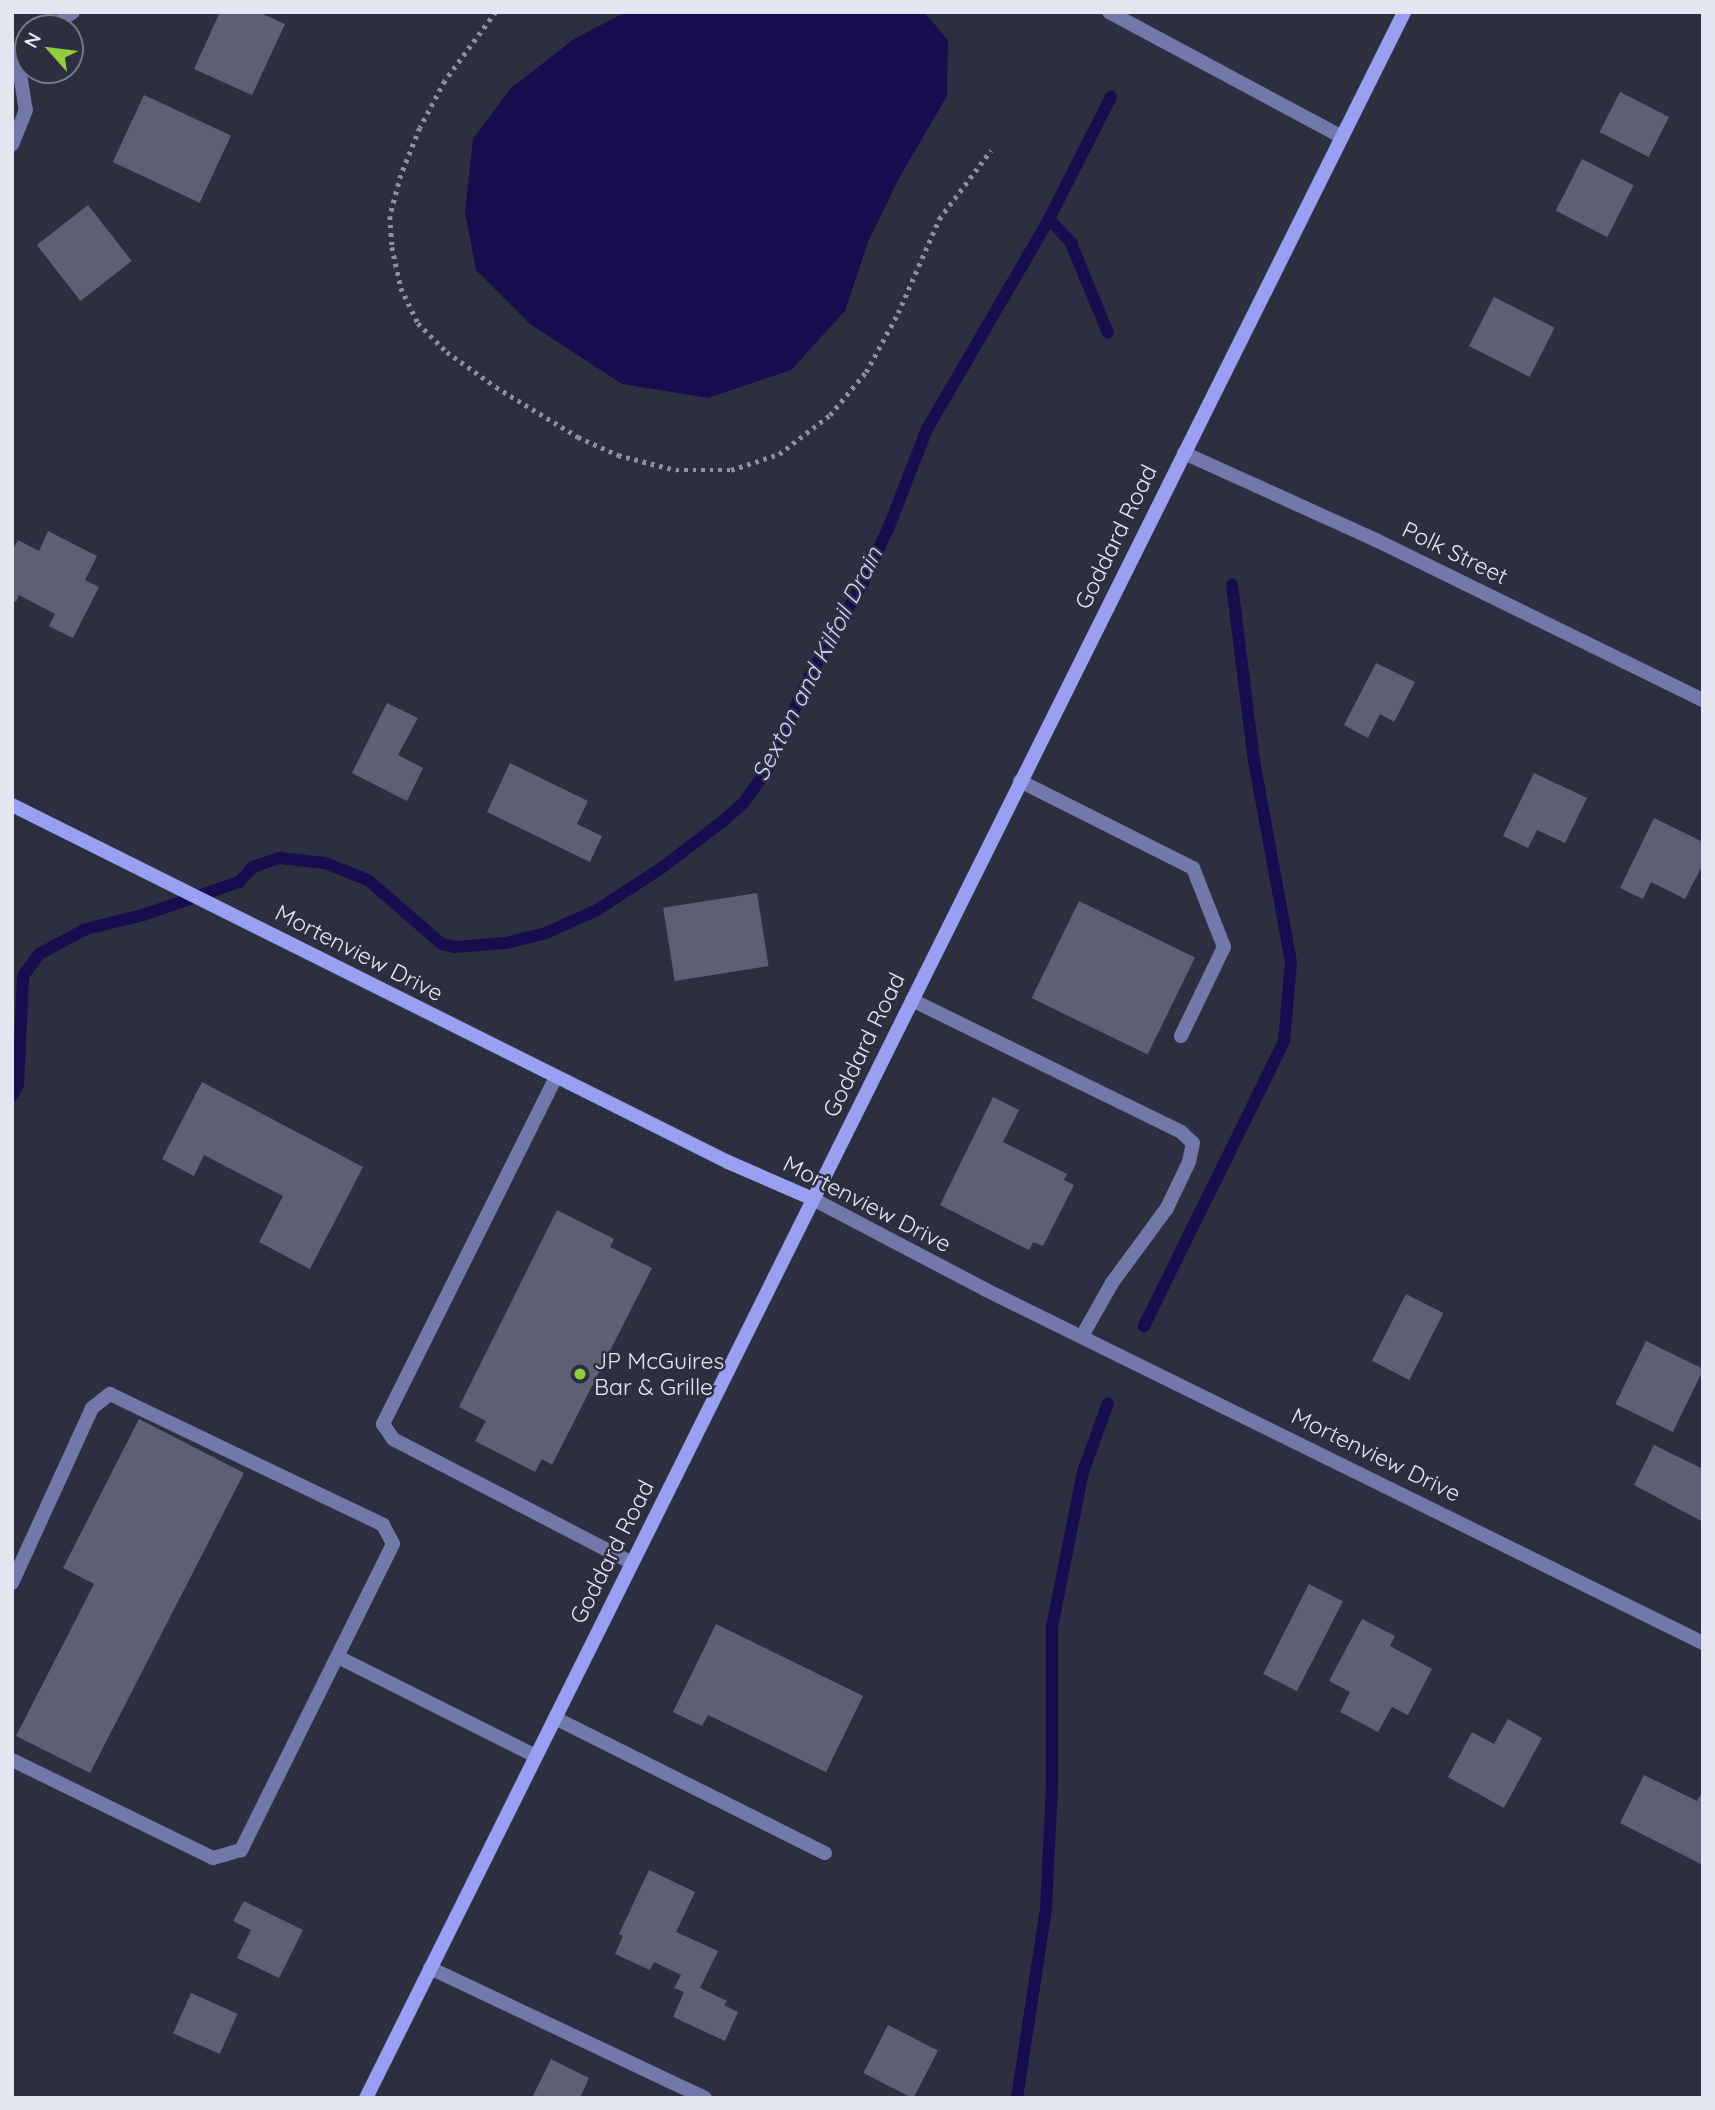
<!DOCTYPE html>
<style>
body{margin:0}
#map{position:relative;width:1715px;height:2110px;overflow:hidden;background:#2d2f40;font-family:Quicksand,sans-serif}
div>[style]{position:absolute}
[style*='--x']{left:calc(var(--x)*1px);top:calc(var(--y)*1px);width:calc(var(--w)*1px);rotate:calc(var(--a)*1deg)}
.water>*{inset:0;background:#160c4e}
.stream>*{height:12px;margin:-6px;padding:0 6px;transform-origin:6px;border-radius:6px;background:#160c4e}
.building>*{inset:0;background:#5d6073;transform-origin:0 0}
.path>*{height:4.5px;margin-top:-2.25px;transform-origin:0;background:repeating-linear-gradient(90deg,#8e909e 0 3.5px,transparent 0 8.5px)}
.lane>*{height:14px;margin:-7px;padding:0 7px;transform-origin:7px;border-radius:7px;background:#7378ab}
.street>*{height:14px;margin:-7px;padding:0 7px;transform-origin:7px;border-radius:7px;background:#7378ab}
.secondary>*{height:14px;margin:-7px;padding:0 7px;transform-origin:7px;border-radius:7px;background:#99a0f2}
.dots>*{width:19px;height:19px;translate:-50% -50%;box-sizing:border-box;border:4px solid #2d2f40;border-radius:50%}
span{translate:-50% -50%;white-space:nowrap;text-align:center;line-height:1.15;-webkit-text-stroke:5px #2d2f40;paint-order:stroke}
.street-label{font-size:23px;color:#e4e6f1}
.poi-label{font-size:23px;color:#e4e6f1}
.left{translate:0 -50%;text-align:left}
.water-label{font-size:24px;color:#ccd2fb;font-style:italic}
.frame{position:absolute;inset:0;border:14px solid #e4e6f1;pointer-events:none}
.north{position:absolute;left:14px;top:14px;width:70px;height:70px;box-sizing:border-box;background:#2d2f40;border:2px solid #767887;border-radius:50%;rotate:298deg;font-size:19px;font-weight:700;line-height:28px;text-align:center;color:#e4e6f1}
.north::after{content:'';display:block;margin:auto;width:24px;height:32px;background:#93cd3d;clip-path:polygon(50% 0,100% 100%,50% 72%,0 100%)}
</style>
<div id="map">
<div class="water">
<i style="clip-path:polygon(626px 12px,924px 12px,948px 40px,947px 96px,899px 178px,868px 242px,845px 311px,791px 370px,708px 398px,622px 384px,530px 324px,476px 270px,465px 212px,473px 139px,510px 89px,574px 39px)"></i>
</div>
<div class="stream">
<i style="--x:1049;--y:219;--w:33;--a:47"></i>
<i style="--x:1071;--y:243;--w:97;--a:67.7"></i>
<i style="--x:12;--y:1096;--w:13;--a:-63"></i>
<i style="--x:18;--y:1084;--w:108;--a:-87.3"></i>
<i style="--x:23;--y:976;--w:27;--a:-54"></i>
<i style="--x:39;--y:954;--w:53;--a:-28"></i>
<i style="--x:86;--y:929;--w:59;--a:-13.8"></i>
<i style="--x:143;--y:915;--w:102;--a:-19"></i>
<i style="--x:239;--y:882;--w:21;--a:-47"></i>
<i style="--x:253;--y:867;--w:28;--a:-19"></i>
<i style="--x:279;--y:858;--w:46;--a:6.2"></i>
<i style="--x:325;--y:863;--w:46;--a:21.6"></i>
<i style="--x:368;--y:880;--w:98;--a:40.9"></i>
<i style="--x:442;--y:944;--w:12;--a:14"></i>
<i style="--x:454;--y:947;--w:52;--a:-4.4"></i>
<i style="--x:506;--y:943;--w:41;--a:-14"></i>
<i style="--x:546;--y:933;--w:56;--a:-24.3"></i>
<i style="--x:597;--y:910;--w:75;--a:-33.1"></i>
<i style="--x:660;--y:869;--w:78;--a:-37.2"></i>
<i style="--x:722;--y:822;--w:30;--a:-42"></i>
<i style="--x:744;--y:802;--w:39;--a:-54"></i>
<i style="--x:767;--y:770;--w:104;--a:-65.6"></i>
<i style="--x:810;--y:675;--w:106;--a:-60.1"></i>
<i style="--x:863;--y:583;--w:60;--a:-65.2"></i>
<i style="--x:888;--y:529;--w:107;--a:-68.7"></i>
<i style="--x:927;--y:429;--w:243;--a:-59.8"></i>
<i style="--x:1049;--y:219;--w:137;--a:-63.1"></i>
<i style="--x:1144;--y:1326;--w:318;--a:-63.8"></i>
<i style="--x:1284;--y:1041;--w:79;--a:-84.9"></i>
<i style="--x:1291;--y:962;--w:204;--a:-100.4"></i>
<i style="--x:1254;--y:761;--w:178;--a:-97.1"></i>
<i style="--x:1017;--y:2098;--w:192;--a:-81.3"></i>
<i style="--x:1046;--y:1908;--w:123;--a:-87.2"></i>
<i style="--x:1052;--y:1785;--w:158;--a:-90"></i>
<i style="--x:1052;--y:1627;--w:158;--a:-78.7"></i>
<i style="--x:1083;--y:1472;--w:73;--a:-70.1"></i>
</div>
<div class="building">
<i style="clip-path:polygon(220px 12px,258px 12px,285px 24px,252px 95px,194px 69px)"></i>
<i style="left:1620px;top:92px;width:55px;height:45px;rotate:27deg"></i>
<i style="left:144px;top:95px;width:96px;height:74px;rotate:25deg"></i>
<i style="left:1582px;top:159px;width:58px;height:58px;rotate:27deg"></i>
<i style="left:88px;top:205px;width:71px;height:65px;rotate:52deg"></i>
<i style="left:1494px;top:297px;width:68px;height:55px;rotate:27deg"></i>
<i style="clip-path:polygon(48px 531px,97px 556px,85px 580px,99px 587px,73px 638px,49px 626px,55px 614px,19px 595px,16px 602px,12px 600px,12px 551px,18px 540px,39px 551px)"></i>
<i style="clip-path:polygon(1376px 663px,1415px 682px,1394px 722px,1380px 714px,1368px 738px,1344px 725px)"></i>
<i style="clip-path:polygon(387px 703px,418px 718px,398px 755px,423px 768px,407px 801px,352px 773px)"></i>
<i style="clip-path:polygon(510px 763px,588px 801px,577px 824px,602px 836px,590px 862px,487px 812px)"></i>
<i style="clip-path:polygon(1534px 773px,1587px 798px,1565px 843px,1537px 830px,1528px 848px,1503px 836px)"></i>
<i style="clip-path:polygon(1654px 818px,1703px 842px,1703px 864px,1685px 899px,1651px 882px,1643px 899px,1620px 888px)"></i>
<i style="left:757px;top:893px;width:74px;height:95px;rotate:81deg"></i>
<i style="left:1079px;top:901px;width:129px;height:108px;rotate:26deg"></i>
<i style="clip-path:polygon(202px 1082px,363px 1167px,310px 1269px,259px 1242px,283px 1196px,204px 1155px,194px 1176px,162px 1159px)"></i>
<i style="clip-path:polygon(993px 1097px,1019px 1110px,1003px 1142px,1067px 1174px,1064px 1180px,1074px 1185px,1043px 1246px,1033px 1242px,1029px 1250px,940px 1205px)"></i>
<i style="clip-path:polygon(557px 1210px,614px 1239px,610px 1247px,652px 1268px,552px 1465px,542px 1459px,535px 1472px,475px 1441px,486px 1421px,459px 1407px)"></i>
<i style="left:1406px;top:1294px;width:42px;height:75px;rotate:27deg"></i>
<i style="left:1646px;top:1341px;width:64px;height:70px;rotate:26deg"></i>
<i style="clip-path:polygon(139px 1419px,244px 1473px,90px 1773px,16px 1736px,94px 1584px,63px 1568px)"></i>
<i style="clip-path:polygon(1654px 1445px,1703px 1469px,1703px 1522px,1634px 1485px)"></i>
<i style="left:1309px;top:1584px;width:38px;height:101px;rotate:27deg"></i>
<i style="clip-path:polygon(1362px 1619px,1395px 1636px,1390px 1646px,1432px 1669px,1408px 1715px,1392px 1707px,1378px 1732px,1340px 1712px,1350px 1692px,1329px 1681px)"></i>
<i style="clip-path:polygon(716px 1624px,863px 1696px,826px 1772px,708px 1715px,702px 1726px,673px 1712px)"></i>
<i style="clip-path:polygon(1508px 1719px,1542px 1738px,1504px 1808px,1448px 1777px,1472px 1732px,1494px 1744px)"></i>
<i style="clip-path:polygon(1644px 1775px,1697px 1801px,1703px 1791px,1703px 1865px,1620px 1823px)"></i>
<i style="clip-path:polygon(649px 1870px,695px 1892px,676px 1932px,718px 1951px,700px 1988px,727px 2001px,724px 2005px,738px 2012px,725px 2041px,673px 2017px,684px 1992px,674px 1988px,681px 1975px,654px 1962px,650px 1970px,615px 1954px,623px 1936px,619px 1934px)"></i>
<i style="clip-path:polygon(244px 1901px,303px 1930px,279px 1978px,237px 1958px,251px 1930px,233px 1921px)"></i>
<i style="left:191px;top:1993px;width:51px;height:44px;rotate:24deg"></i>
<i style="left:888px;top:2025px;width:56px;height:54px;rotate:27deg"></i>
<i style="clip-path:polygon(551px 2059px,589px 2078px,580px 2098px,532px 2098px)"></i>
</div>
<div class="path">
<i style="--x:496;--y:12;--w:86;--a:126.5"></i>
<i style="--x:445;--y:81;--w:53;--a:118"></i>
<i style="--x:420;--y:128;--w:51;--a:112"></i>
<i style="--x:401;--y:175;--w:42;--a:105"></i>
<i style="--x:390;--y:216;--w:31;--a:86"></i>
<i style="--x:392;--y:247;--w:42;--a:77.6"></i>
<i style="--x:401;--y:288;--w:39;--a:64"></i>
<i style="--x:418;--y:323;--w:41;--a:45"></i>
<i style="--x:447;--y:352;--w:60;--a:35.5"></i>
<i style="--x:496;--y:387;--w:96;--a:31.4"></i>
<i style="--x:578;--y:437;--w:44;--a:24.2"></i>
<i style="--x:618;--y:455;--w:60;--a:14.5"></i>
<i style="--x:676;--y:470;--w:55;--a:0"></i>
<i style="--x:731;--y:470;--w:51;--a:-18.4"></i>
<i style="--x:779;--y:454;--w:64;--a:-37.4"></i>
<i style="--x:830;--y:415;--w:56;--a:-50.1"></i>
<i style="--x:866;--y:372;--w:67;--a:-61.5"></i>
<i style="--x:898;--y:313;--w:103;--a:-66.4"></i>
<i style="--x:939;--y:219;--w:86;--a:-53"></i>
</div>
<div class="lane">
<i style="--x:1020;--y:781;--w:194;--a:26.7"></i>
<i style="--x:1193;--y:868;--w:85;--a:68.6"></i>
<i style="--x:1224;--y:947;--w:99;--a:115.8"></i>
<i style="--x:912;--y:1000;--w:300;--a:26.1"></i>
<i style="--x:1181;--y:1132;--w:16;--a:43"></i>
<i style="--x:1193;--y:1143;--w:19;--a:102"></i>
<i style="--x:1189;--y:1162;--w:51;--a:115.6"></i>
<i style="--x:1167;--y:1208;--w:93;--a:126.3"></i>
<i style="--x:1112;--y:1283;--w:61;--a:119.5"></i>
<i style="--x:556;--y:1077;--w:388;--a:116.5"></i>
<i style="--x:383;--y:1424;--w:18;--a:56"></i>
<i style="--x:393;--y:1439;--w:269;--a:27.4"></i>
<i style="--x:12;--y:1583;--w:192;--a:-65.4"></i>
<i style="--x:92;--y:1408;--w:23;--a:-38"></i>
<i style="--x:110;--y:1394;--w:303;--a:25.6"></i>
<i style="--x:383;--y:1525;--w:21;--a:62"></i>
<i style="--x:393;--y:1544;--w:342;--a:116.4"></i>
<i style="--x:241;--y:1850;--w:29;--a:164"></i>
<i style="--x:213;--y:1858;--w:224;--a:-154"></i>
<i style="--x:338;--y:1657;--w:221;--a:26.6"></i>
<i style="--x:555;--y:1718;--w:302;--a:26.6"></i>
<i style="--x:430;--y:1968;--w:304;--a:25.3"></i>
</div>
<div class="street">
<i style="--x:1109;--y:12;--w:264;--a:28.2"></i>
<i style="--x:50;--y:28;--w:28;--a:-35"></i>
<i style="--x:12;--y:54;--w:28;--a:71"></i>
<i style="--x:21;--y:80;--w:30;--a:81"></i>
<i style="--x:26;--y:110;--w:37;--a:112"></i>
<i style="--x:12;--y:54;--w:19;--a:-35"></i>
<i style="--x:1184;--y:453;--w:211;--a:24.4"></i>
<i style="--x:1376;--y:540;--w:364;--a:26.1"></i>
<i style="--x:813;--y:1199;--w:195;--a:27.7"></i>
<i style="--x:986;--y:1290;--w:799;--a:26.21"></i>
</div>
<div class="secondary">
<i style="--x:12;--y:805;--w:800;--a:26.5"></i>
<i style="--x:728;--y:1162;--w:93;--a:23.5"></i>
<i style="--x:366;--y:2098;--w:2330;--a:-63.54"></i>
</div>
<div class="dots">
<i style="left:580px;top:1374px;background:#93cd3d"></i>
</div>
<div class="street-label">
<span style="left:1116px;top:537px;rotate:-64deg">Goddard Road</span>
<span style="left:1455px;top:553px;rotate:26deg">Polk Street</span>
<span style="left:359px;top:953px;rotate:27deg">Mortenview Drive</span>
<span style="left:864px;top:1045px;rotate:-64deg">Goddard Road</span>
<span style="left:867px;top:1204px;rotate:27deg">Mortenview Drive</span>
<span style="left:1376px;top:1455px;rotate:26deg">Mortenview Drive</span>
<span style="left:612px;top:1552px;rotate:-63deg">Goddard Road</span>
</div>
<div class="poi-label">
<span class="left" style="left:594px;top:1374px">JP McGuires<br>Bar &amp; Grille</span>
</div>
<div class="water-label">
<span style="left:817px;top:664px;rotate:-63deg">Sexton and Kilfoil Drain</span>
</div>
<div class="frame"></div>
<div class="north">N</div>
</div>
